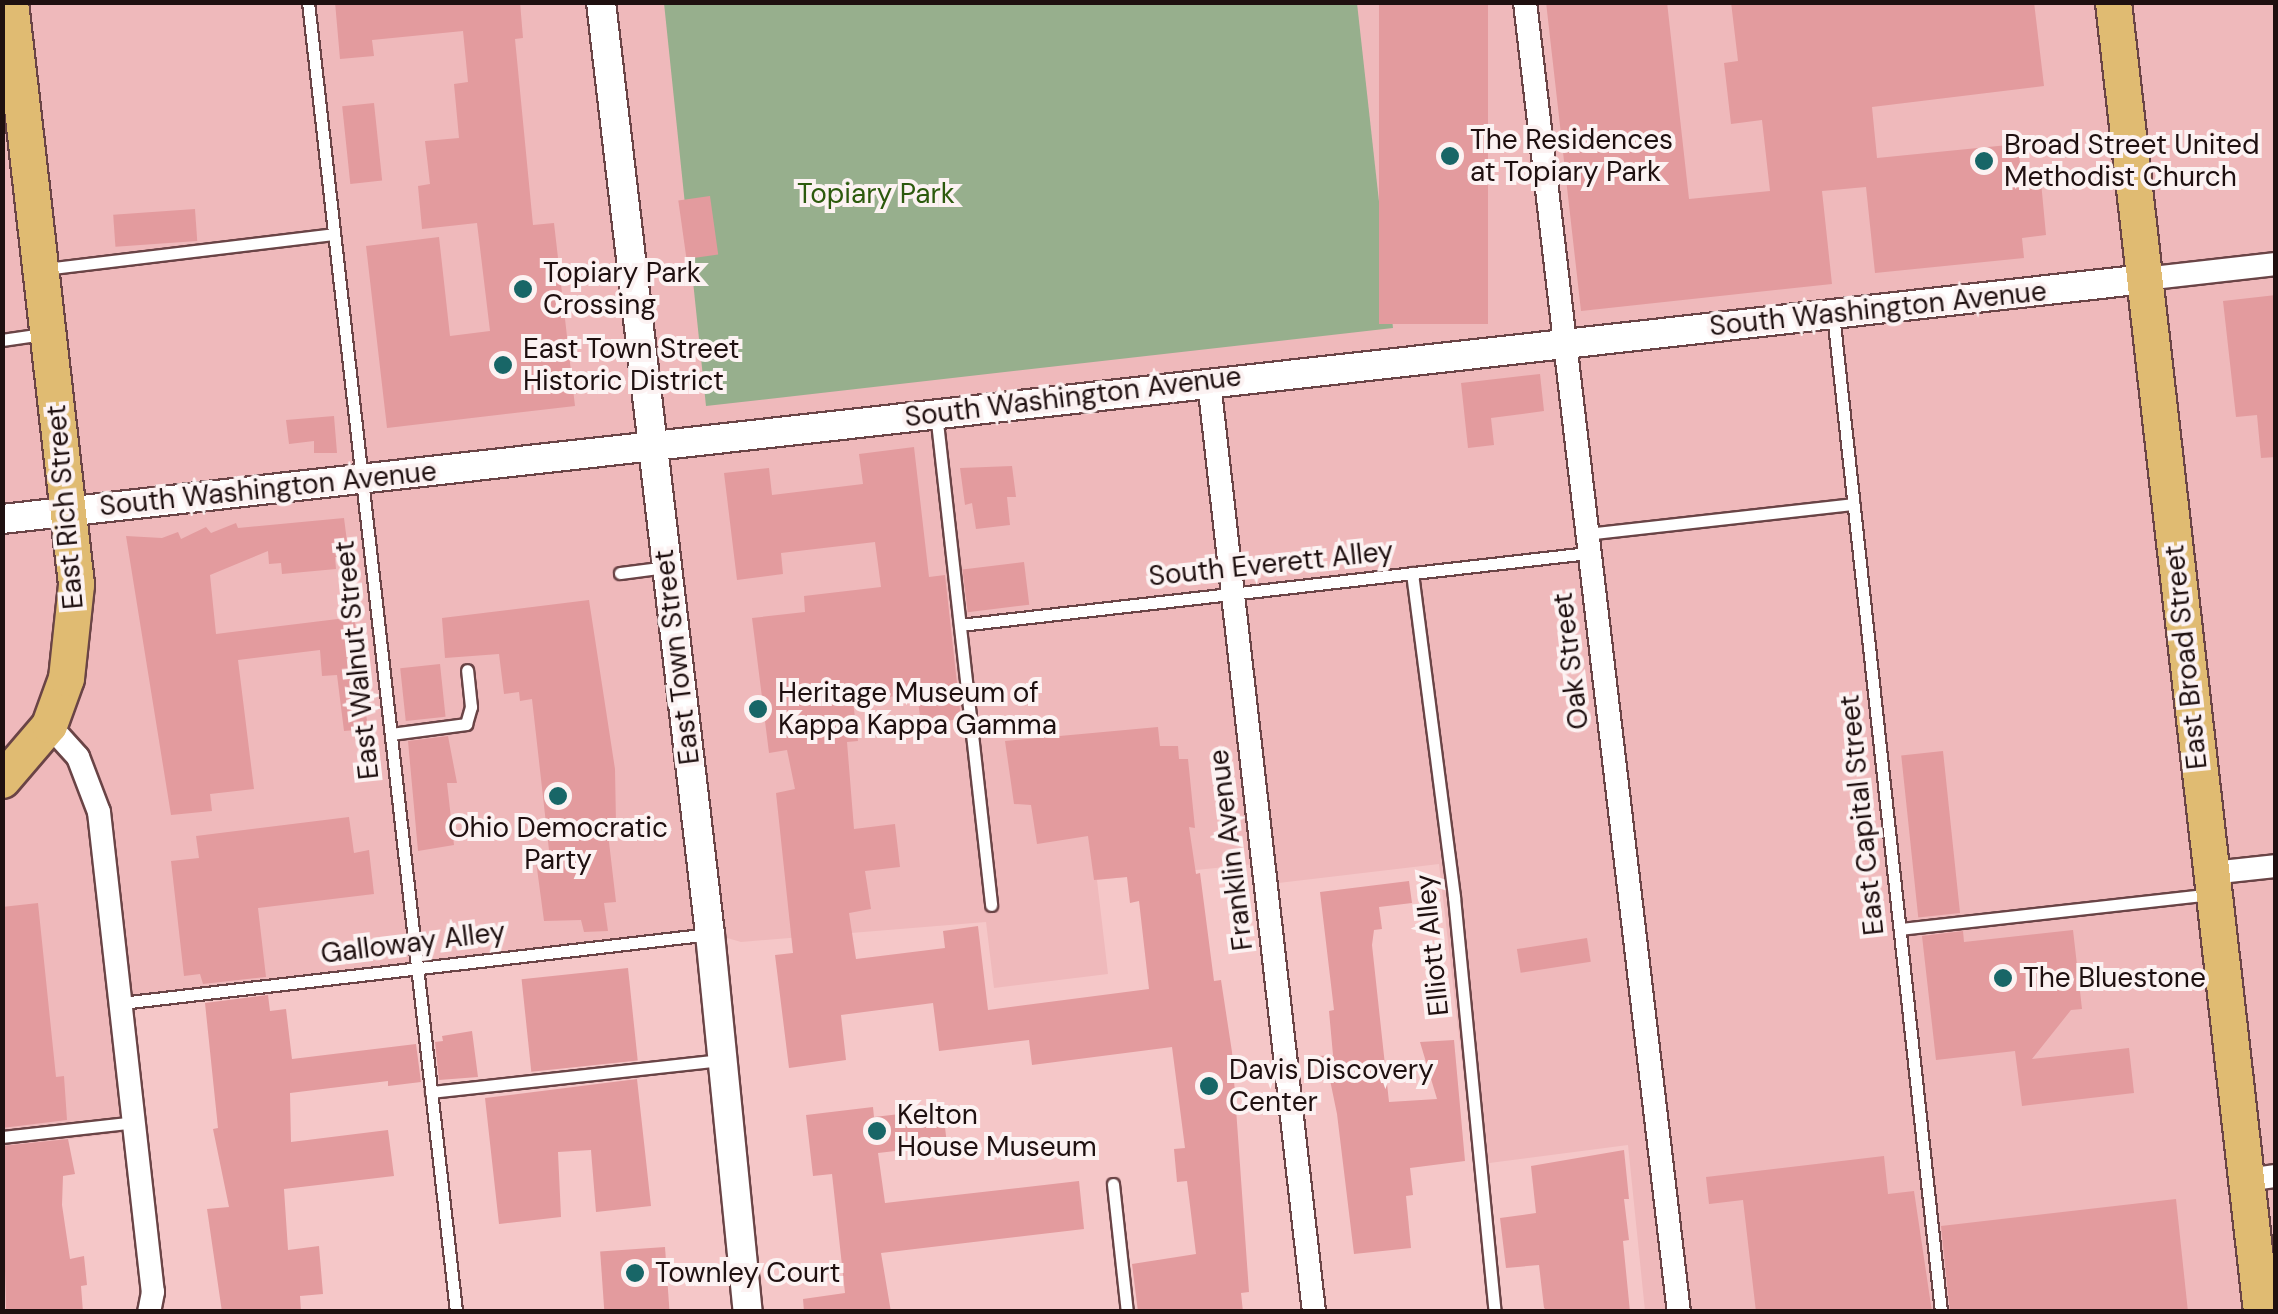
<!DOCTYPE html>
<style>
body{margin:0}
#map{position:relative;width:2278px;height:1314px;overflow:hidden;background:#f5c7c8;font-family:"DM Sans",sans-serif}
div>[style]{position:absolute}
[style*='--x']{left:calc(var(--x)*1px);top:calc(var(--y)*1px);width:calc(var(--w)*1px);rotate:calc(var(--a)*1deg)}
.built>*{inset:0;background:#efb9bb}
.green>*{inset:0;background:#97af8d}
.building>*{inset:0;background:#e39b9e;transform-origin:0 0}
.roads{filter:drop-shadow(2px 0 #6a4446) drop-shadow(-2px 0 #6a4446) drop-shadow(0 2px #6a4446) drop-shadow(0 -2px #6a4446)}
.service>*{height:11px;margin:-5.5px;padding:0 5.5px;transform-origin:5.5px;border-radius:5.5px;background:#fff}
.minor>*{height:22px;margin:-11px;padding:0 11px;transform-origin:11px;border-radius:11px;background:#fff}
.tertiary>*{height:28px;margin:-14px;padding:0 14px;transform-origin:14px;border-radius:14px;background:#fff}
.primary>*{height:35px;margin:-17.5px;padding:0 17.5px;transform-origin:17.5px;border-radius:17.5px;background:#e0bb72}
.dots>*{width:28px;height:28px;translate:-50% -50%;box-sizing:border-box;border:5px solid #fcf2f2;border-radius:50%}
span{translate:-50% -50%;white-space:nowrap;text-align:center;line-height:1.15;-webkit-text-stroke:8px #fcf2f2;paint-order:stroke}
.poi-label{font-size:28px;color:#1f1010}
.left{translate:0 -50%;text-align:left}
.park-label{font-size:28px;color:#2c5a0d}
.street-label{font-size:28px;color:#1f1010}
.frame{position:absolute;inset:0;border:5px solid #1f1010;pointer-events:none}
</style>
<div id="map">
<div class="built">
<i style="clip-path:polygon(2px 3px,2275px 3px,2275px 1311px,1645px 1311px,1628px 1145px,1474px 1165px,1439px 864px,1269px 884px,1265px 863px,1097px 880px,1108px 974px,994px 988px,986px 922px,741px 942px,710px 933px,437px 966px,408px 976px,127px 1003px,138px 1131px,3px 1147px)"></i>
</div>
<div class="green">
<i style="clip-path:polygon(664px 3px,1357px 3px,1393px 328px,706px 406px)"></i>
</div>
<div class="building">
<i style="clip-path:polygon(335px 2px,520px 2px,523px 38px,515px 39px,533px 225px,554px 223px,575px 406px,387px 428px,366px 246px,439px 237px,450px 336px,490px 331px,477px 223px,422px 229px,418px 186px,430px 184px,425px 141px,459px 138px,454px 84px,468px 82px,463px 31px,372px 40px,374px 56px,340px 59px)"></i>
<i style="left:1379px;top:2px;width:109px;height:322px"></i>
<i style="clip-path:polygon(1546px 2px,1667px 2px,1689px 199px,1770px 191px,1762px 120px,1731px 124px,1724px 63px,1738px 61px,1731px 2px,2034px 2px,2044px 86px,1872px 107px,1877px 158px,2018px 144px,2021px 173px,2040px 171px,2046px 235px,2022px 238px,2024px 258px,1875px 273px,1866px 187px,1822px 191px,1832px 284px,1581px 311px)"></i>
<i style="left:374px;top:103px;width:78px;height:32px;rotate:84deg"></i>
<i style="left:710px;top:196px;width:59px;height:32px;rotate:82deg"></i>
<i style="left:195px;top:209px;width:32px;height:82px;rotate:86deg"></i>
<i style="clip-path:polygon(2276px 295px,2276px 457px,2261px 458px,2257px 415px,2236px 417px,2223px 301px)"></i>
<i style="clip-path:polygon(1540px 374px,1544px 411px,1491px 418px,1494px 445px,1468px 448px,1461px 383px)"></i>
<i style="clip-path:polygon(334px 416px,337px 453px,314px 453px,314px 441px,289px 444px,286px 420px)"></i>
<i style="clip-path:polygon(914px 447px,929px 577px,945px 575px,961px 719px,921px 724px,917px 693px,853px 702px,858px 741px,847px 742px,854px 829px,895px 824px,900px 867px,865px 871px,871px 909px,849px 913px,856px 959px,945px 948px,943px 931px,978px 926px,988px 1010px,1149px 989px,1139px 901px,1130px 903px,1127px 877px,1094px 880px,1088px 836px,1037px 844px,1031px 805px,1014px 804px,1005px 741px,1158px 727px,1160px 746px,1178px 746px,1179px 759px,1188px 759px,1195px 828px,1189px 827px,1196px 874px,1200px 873px,1214px 981px,1221px 980px,1232px 1052px,1249px 1292px,1241px 1293px,1243px 1312px,1138px 1312px,1132px 1264px,1196px 1254px,1187px 1181px,1177px 1182px,1174px 1149px,1185px 1148px,1172px 1047px,1032px 1065px,1029px 1040px,939px 1051px,933px 1003px,841px 1015px,846px 1060px,789px 1068px,775px 955px,793px 953px,776px 793px,795px 789px,787px 750px,769px 753px,752px 618px,805px 612px,804px 596px,881px 587px,875px 542px,781px 553px,783px 574px,737px 580px,724px 473px,769px 468px,772px 495px,863px 484px,859px 454px)"></i>
<i style="clip-path:polygon(1012px 466px,1016px 497px,1007px 497px,1010px 525px,976px 529px,972px 503px,965px 505px,960px 468px)"></i>
<i style="clip-path:polygon(344px 518px,349px 557px,335px 557px,336px 569px,282px 574px,281px 563px,269px 564px,268px 551px,210px 575px,216px 634px,354px 617px,368px 729px,344px 731px,337px 675px,322px 676px,320px 650px,238px 660px,254px 789px,210px 794px,212px 811px,171px 815px,126px 536px,162px 538px,178px 532px,181px 539px,206px 527px,211px 533px,236px 523px,238px 528px)"></i>
<i style="left:1024px;top:562px;width:43px;height:62px;rotate:83deg"></i>
<i style="clip-path:polygon(589px 600px,615px 769px,616px 824px,607px 825px,616px 902px,604px 903px,608px 931px,584px 932px,581px 920px,544px 921px,536px 861px,550px 859px,532px 699px,520px 701px,519px 692px,504px 694px,499px 654px,445px 658px,442px 618px)"></i>
<i style="left:440px;top:664px;width:53px;height:40px;rotate:84deg"></i>
<i style="clip-path:polygon(448px 736px,457px 783px,447px 783px,454px 845px,418px 851px,408px 741px)"></i>
<i style="left:1943px;top:751px;width:163px;height:42px;rotate:84deg"></i>
<i style="clip-path:polygon(349px 817px,354px 853px,369px 850px,374px 894px,258px 908px,266px 977px,203px 984px,200px 974px,184px 976px,171px 861px,199px 858px,196px 836px)"></i>
<i style="clip-path:polygon(1409px 881px,1412px 903px,1379px 907px,1382px 929px,1374px 930px,1372px 945px,1389px 1102px,1437px 1099px,1420px 1042px,1454px 1040px,1465px 1161px,1410px 1168px,1413px 1195px,1406px 1196px,1411px 1248px,1354px 1254px,1337px 1114px,1330px 1080px,1322px 1081px,1319px 1056px,1333px 1055px,1329px 1011px,1334px 1010px,1320px 892px)"></i>
<i style="clip-path:polygon(38px 903px,56px 1077px,64px 1076px,67px 1120px,2px 1128px,2px 907px)"></i>
<i style="clip-path:polygon(2073px 930px,2082px 1009px,2071px 1010px,2032px 1059px,2129px 1048px,2134px 1093px,2022px 1106px,2015px 1051px,1936px 1060px,1922px 936px,1963px 931px,1964px 942px)"></i>
<i style="left:1587px;top:938px;width:24px;height:71px;rotate:81deg"></i>
<i style="left:628px;top:968px;width:93px;height:107px;rotate:84deg"></i>
<i style="clip-path:polygon(268px 995px,270px 1011px,286px 1009px,292px 1059px,416px 1044px,421px 1082px,388px 1086px,388px 1081px,290px 1093px,291px 1142px,388px 1130px,394px 1176px,284px 1189px,288px 1250px,319px 1246px,323px 1294px,300px 1296px,301px 1312px,222px 1312px,207px 1209px,229px 1207px,213px 1129px,218px 1128px,205px 1003px)"></i>
<i style="clip-path:polygon(472px 1031px,478px 1077px,439px 1080px,435px 1042px,443px 1041px,442px 1036px)"></i>
<i style="clip-path:polygon(637px 1079px,651px 1206px,596px 1212px,591px 1150px,558px 1152px,561px 1217px,499px 1224px,485px 1098px)"></i>
<i style="clip-path:polygon(873px 1107px,874px 1117px,943px 1109px,947px 1145px,878px 1153px,885px 1203px,1079px 1181px,1084px 1229px,881px 1253px,891px 1312px,804px 1312px,803px 1299px,845px 1293px,832px 1174px,813px 1176px,806px 1115px)"></i>
<i style="clip-path:polygon(68px 1139px,75px 1174px,63px 1176px,62px 1205px,70px 1259px,84px 1256px,87px 1285px,81px 1286px,83px 1312px,6px 1312px,2px 1146px)"></i>
<i style="clip-path:polygon(1624px 1150px,1629px 1199px,1624px 1199px,1629px 1240px,1623px 1241px,1630px 1312px,1549px 1312px,1544px 1308px,1539px 1265px,1506px 1268px,1500px 1218px,1536px 1213px,1531px 1166px)"></i>
<i style="clip-path:polygon(1884px 1156px,1888px 1194px,1914px 1191px,1932px 1312px,1756px 1312px,1743px 1200px,1709px 1204px,1706px 1177px)"></i>
<i style="clip-path:polygon(2176px 1199px,2188px 1312px,1950px 1312px,1941px 1226px)"></i>
<i style="left:665px;top:1247px;width:65px;height:65px;rotate:86deg"></i>
</div>
<div class="roads">
<div class="service">
<i style="--x:308;--y:2;--w:1318;--a:83.55"></i>
<i style="--x:45;--y:269;--w:291;--a:-6.9"></i>
<i style="--x:1833;--y:314;--w:1004;--a:83.82"></i>
<i style="--x:2;--y:340;--w:41;--a:-8.3"></i>
<i style="--x:936;--y:413;--w:495;--a:83.6"></i>
<i style="--x:1586;--y:534;--w:269;--a:-6.4"></i>
<i style="--x:620;--y:573;--w:46;--a:-7.4"></i>
<i style="--x:1412;--y:573;--w:327;--a:82.6"></i>
<i style="--x:1454;--y:897;--w:417;--a:84.4"></i>
<i style="--x:960;--y:625;--w:632;--a:-6.54"></i>
<i style="--x:391;--y:734;--w:76;--a:-7.6"></i>
<i style="--x:466;--y:724;--w:18;--a:-74"></i>
<i style="--x:471;--y:707;--w:37;--a:-96"></i>
<i style="--x:1900;--y:929;--w:312;--a:-6.4"></i>
<i style="--x:121;--y:1003;--w:593;--a:-6.68"></i>
<i style="--x:431;--y:1092;--w:291;--a:-6.3"></i>
<i style="--x:2;--y:1137;--w:134;--a:-6.4"></i>
<i style="--x:1113;--y:1184;--w:129;--a:83.8"></i>
</div>
<div class="minor">
<i style="--x:1525;--y:2;--w:1319;--a:83.3"></i>
<i style="--x:2144;--y:279;--w:133;--a:-6.5"></i>
<i style="--x:1209;--y:382;--w:936;--a:83.56"></i>
<i style="--x:49;--y:725;--w:43;--a:47.8"></i>
<i style="--x:78;--y:757;--w:59;--a:69.1"></i>
<i style="--x:99;--y:812;--w:483;--a:83.6"></i>
<i style="--x:153;--y:1292;--w:20;--a:101"></i>
<i style="--x:2212;--y:873;--w:64;--a:-6.2"></i>
<i style="--x:2246;--y:1180;--w:30;--a:-8"></i>
</div>
<div class="tertiary">
<i style="--x:601;--y:2;--w:938;--a:83.33"></i>
<i style="--x:710;--y:934;--w:380;--a:84.3"></i>
<i style="--x:2;--y:519;--w:2155;--a:-6.39"></i>
</div>
<div class="primary">
<i style="--x:2113;--y:2;--w:1318;--a:83.55"></i>
<i style="--x:2;--y:780;--w:72;--a:-49.5"></i>
<i style="--x:49;--y:725;--w:50;--a:-70.1"></i>
<i style="--x:66;--y:678;--w:95;--a:-83.9"></i>
<i style="--x:76;--y:584;--w:586;--a:-96.47"></i>
</div>
</div>
<div class="dots">
<i style="left:1450px;top:156px;background:#186667"></i>
<i style="left:1984px;top:161px;background:#186667"></i>
<i style="left:523px;top:289px;background:#186667"></i>
<i style="left:503px;top:365px;background:#186667"></i>
<i style="left:758px;top:709px;background:#186667"></i>
<i style="left:558px;top:796px;background:#186667"></i>
<i style="left:2003px;top:978px;background:#186667"></i>
<i style="left:1209px;top:1086px;background:#186667"></i>
<i style="left:877px;top:1131px;background:#186667"></i>
<i style="left:635px;top:1273px;background:#186667"></i>
</div>
<div class="poi-label">
<span class="left" style="left:1470px;top:156px">The Residences<br>at Topiary Park</span>
<span class="left" style="left:2004px;top:161px">Broad Street United<br>Methodist Church</span>
<span class="left" style="left:543px;top:289px">Topiary Park<br>Crossing</span>
<span class="left" style="left:523px;top:365px">East Town Street<br>Historic District</span>
<span class="left" style="left:778px;top:709px">Heritage Museum of<br>Kappa Kappa Gamma</span>
<span style="left:558px;top:844px">Ohio Democratic<br>Party</span>
<span class="left" style="left:2023px;top:978px">The Bluestone</span>
<span class="left" style="left:1229px;top:1086px">Davis Discovery<br>Center</span>
<span class="left" style="left:897px;top:1131px">Kelton<br>House Museum</span>
<span class="left" style="left:655px;top:1273px">Townley Court</span>
</div>
<div class="park-label">
<span style="left:876px;top:194px">Topiary Park</span>
</div>
<div class="street-label">
<span style="left:1878px;top:309px;rotate:-6deg">South Washington Avenue</span>
<span style="left:1073px;top:397px;rotate:-7deg">South Washington Avenue</span>
<span style="left:268px;top:489px;rotate:-6deg">South Washington Avenue</span>
<span style="left:65px;top:507px;rotate:-95deg">East Rich Street</span>
<span style="left:1271px;top:564px;rotate:-6deg">South Everett Alley</span>
<span style="left:677px;top:657px;rotate:-97deg">East Town Street</span>
<span style="left:2186px;top:657px;rotate:-96deg">East Broad Street</span>
<span style="left:357px;top:660px;rotate:-96deg">East Walnut Street</span>
<span style="left:1571px;top:661px;rotate:-97deg">Oak Street</span>
<span style="left:1862px;top:815px;rotate:-96deg">East Capital Street</span>
<span style="left:1231px;top:850px;rotate:-97deg">Franklin Avenue</span>
<span style="left:413px;top:943px;rotate:-7deg">Galloway Alley</span>
<span style="left:1432px;top:945px;rotate:-96deg">Elliott Alley</span>
</div>
<div class="frame"></div>
</div>
